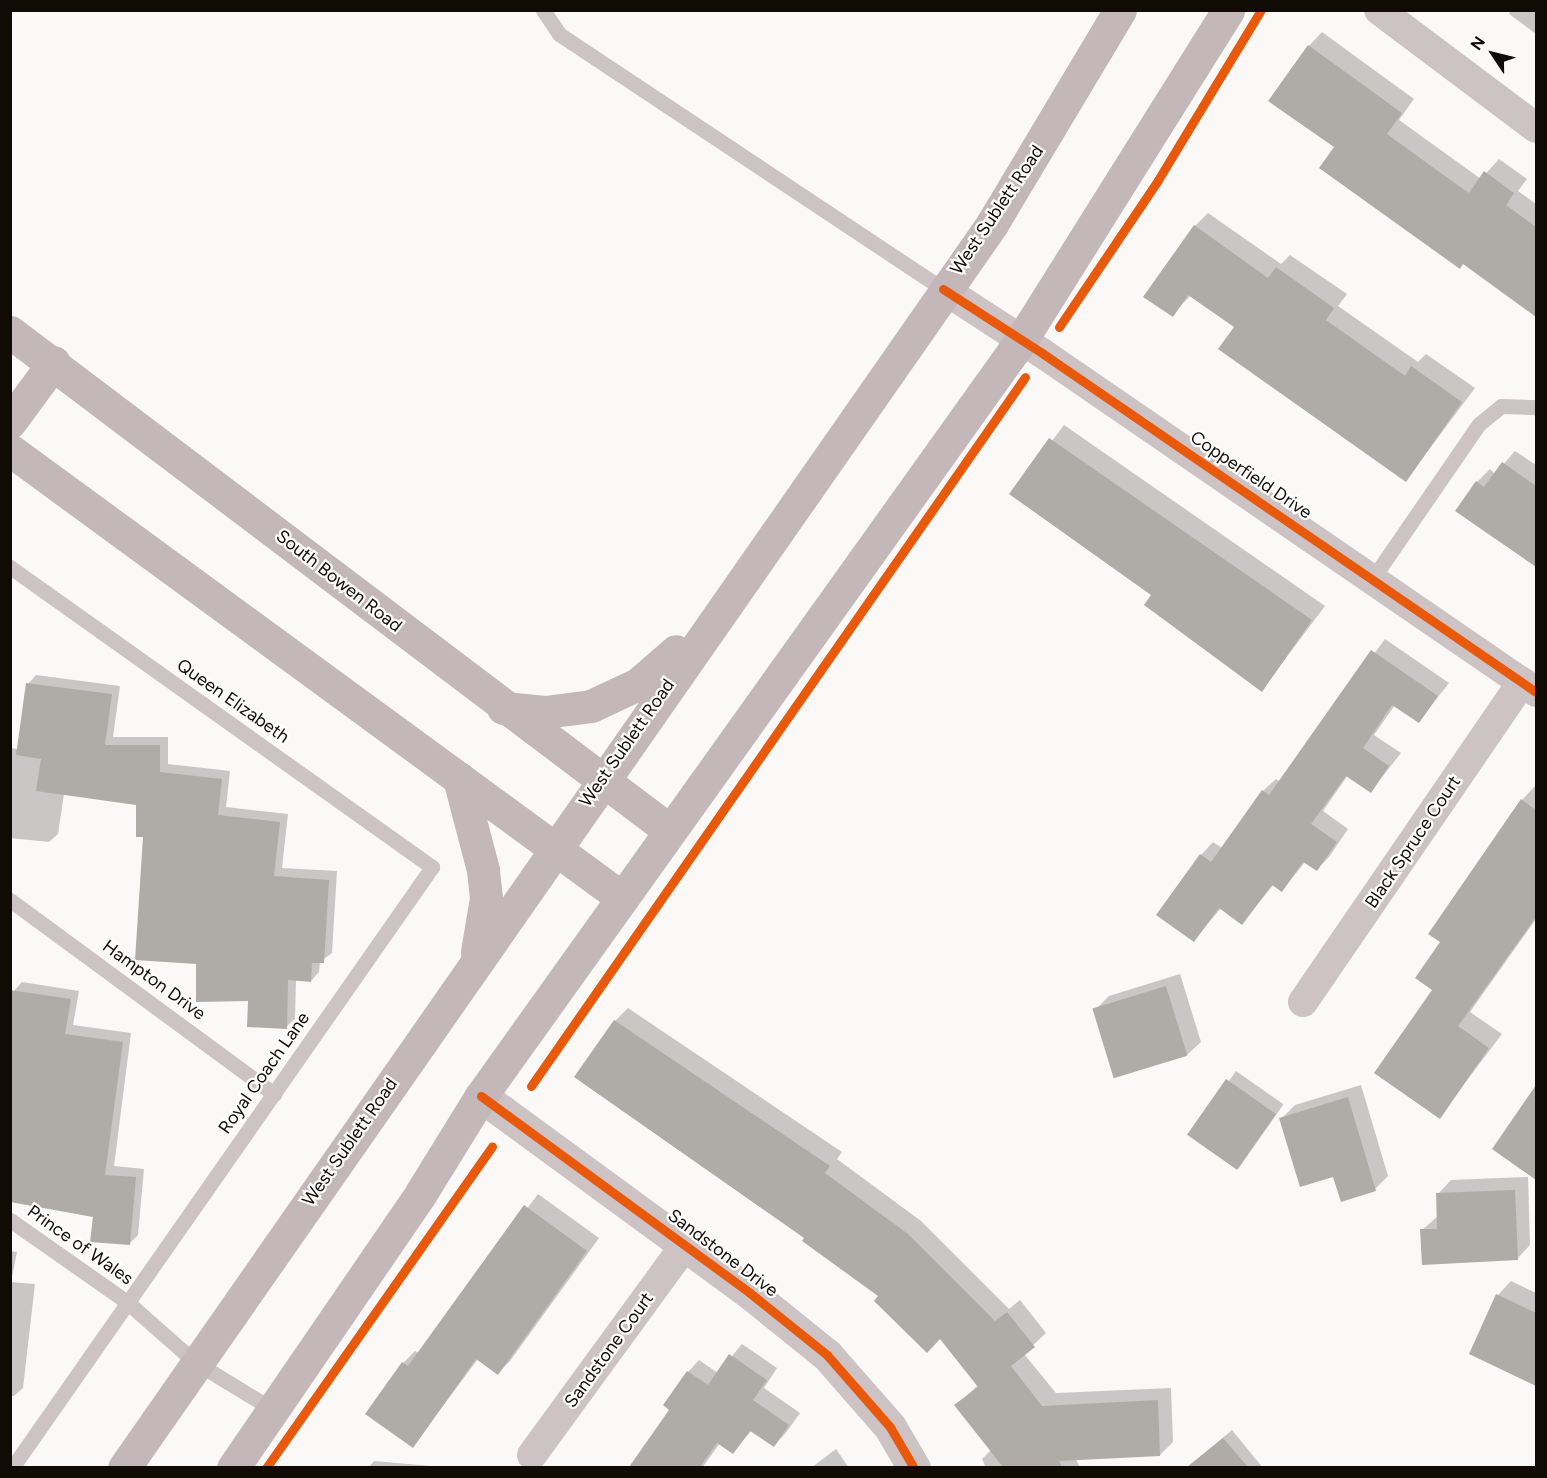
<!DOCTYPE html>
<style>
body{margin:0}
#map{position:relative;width:1547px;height:1478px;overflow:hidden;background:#fbf9f7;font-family:Figtree,sans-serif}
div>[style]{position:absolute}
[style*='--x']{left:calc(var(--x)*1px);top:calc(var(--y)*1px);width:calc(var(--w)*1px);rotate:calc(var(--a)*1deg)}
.shadow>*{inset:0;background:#0003;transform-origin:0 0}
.building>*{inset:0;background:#afaca7;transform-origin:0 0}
.service>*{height:15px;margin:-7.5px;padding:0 7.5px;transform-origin:7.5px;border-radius:7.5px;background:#cdc2c4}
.minor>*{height:30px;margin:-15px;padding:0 15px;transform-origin:15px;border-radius:15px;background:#cdc2c4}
.tertiary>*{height:33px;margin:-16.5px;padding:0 16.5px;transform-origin:16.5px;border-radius:16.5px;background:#cdc2c4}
.secondary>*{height:33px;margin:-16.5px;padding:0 16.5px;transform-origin:16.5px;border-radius:16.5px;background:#c4b7b9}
.cycleway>*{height:9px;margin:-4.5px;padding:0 4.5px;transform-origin:4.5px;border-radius:4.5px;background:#e8590c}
span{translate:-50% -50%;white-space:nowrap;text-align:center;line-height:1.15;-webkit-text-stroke:4.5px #fff;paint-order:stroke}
.street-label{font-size:18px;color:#100b04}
.frame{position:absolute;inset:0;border:12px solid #100b04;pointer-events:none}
.north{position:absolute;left:1463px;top:24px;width:60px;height:60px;-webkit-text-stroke:4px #fff;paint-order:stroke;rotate:305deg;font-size:16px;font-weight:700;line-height:24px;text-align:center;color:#100b04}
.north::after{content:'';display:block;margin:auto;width:21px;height:27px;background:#100b04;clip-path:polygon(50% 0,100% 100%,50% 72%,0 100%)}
</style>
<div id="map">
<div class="shadow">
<i style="clip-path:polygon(1511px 10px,1536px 10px,1536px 34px,1509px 14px)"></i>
<i style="clip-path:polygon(1322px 32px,1414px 99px,1399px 120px,1481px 179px,1499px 159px,1527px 179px,1518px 191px,1536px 204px,1536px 315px,1464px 263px,1337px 146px,1309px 46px)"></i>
<i style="clip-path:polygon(1208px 213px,1281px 264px,1290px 255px,1347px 294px,1338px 306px,1418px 362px,1426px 354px,1475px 388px,1406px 480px,1236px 326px,1191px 295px,1172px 315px,1195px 226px)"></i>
<i style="clip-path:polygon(1064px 425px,1325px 606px,1262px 690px,1153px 595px,1012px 494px)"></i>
<i style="clip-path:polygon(1515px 451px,1536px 465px,1536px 565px,1457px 511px,1477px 482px,1490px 469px,1495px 474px)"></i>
<i style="clip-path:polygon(1385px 639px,1449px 683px,1419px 721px,1395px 705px,1374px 735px,1401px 753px,1371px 791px,1348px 775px,1323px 811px,1348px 829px,1329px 857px,1317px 869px,1306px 861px,1282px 890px,1274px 884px,1242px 923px,1221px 908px,1194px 940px,1201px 855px,1213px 842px,1223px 849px,1263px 791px,1276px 779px,1280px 782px)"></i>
<i style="clip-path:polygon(36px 675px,120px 686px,113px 737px,168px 737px,168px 764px,230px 771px,226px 807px,288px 814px,282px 868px,337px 871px,332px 953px,320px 962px,319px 972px,311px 981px,296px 980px,295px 1019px,286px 1027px,197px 962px,145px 835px,138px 804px,64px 794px,58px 834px,49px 842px,10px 838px,10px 748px,18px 749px,28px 684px)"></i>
<i style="clip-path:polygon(1535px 786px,1536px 919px,1470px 1012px,1502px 1034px,1439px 1117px,1435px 990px,1442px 941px,1522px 800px)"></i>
<i style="clip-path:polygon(1180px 974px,1201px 1042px,1187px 1055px,1095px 1010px,1109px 996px)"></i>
<i style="clip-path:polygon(22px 982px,79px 991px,73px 1025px,131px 1033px,114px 1166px,144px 1169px,138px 1235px,129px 1244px,94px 1215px,14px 991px)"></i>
<i style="clip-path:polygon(628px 1008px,842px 1152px,837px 1159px,921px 1221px,1009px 1309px,1020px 1300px,1046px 1333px,1024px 1354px,1056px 1393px,1171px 1388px,1173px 1442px,1160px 1455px,1076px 1459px,1080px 1468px,986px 1468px,982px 1459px,991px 1450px,956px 1406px,978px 1385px,940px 1338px,806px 1237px,615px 1021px)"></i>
<i style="left:1236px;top:1071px;width:58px;height:79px;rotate:35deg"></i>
<i style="clip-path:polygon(1361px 1085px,1388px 1176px,1375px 1189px,1334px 1175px,1281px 1119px,1295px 1105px)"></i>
<i style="clip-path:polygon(1536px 1090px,1536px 1178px,1494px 1149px)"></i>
<i style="clip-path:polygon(1528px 1177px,1530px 1245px,1517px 1259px,1422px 1230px,1438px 1216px,1438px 1194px,1451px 1180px)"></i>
<i style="clip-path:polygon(538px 1194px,599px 1238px,510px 1361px,498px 1373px,478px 1359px,413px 1446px,403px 1363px,415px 1351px,419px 1353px)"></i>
<i style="clip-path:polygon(10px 1251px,17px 1252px,11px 1282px,35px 1284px,23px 1388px,14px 1396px,10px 1396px)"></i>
<i style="clip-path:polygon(1511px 1281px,1536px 1293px,1536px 1384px,1471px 1353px,1498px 1295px)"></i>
<i style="clip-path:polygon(742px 1344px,777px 1368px,764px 1388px,800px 1413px,785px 1434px,774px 1445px,752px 1430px,733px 1452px,720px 1443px,702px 1468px,631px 1468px,672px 1409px,665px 1405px,688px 1372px,699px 1360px,718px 1373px)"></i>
<i style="clip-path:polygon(1232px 1430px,1263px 1468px,1187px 1468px)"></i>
<i style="clip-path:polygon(836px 1449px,849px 1468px,811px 1468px)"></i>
<i style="clip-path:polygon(374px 1461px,442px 1467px,442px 1468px,368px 1468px)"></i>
</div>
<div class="building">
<i style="clip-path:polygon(1308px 45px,1402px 113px,1387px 134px,1442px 174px,1469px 193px,1484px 171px,1514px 193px,1506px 205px,1536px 227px,1536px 317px,1463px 264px,1460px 269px,1319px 168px,1334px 147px,1268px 101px)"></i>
<i style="clip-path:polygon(1194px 225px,1268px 278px,1276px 267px,1334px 308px,1326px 320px,1405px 376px,1411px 366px,1462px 402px,1406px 482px,1218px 349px,1234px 327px,1188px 295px,1173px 317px,1143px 297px)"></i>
<i style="clip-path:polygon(1049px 438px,1312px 620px,1262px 692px,1144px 605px,1151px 595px,1009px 494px)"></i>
<i style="clip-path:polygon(1502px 462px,1536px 486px,1536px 567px,1455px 511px,1476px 481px,1484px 487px)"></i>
<i style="clip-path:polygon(1371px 650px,1438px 696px,1419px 723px,1392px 705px,1363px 748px,1389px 766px,1371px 793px,1346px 776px,1311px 824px,1337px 842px,1317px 871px,1303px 862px,1282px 892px,1272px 885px,1242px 925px,1219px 908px,1194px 942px,1156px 915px,1200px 854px,1211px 862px,1262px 790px,1269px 795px)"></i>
<i style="clip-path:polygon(26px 683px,112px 694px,105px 745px,160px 745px,160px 772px,222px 779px,218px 815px,280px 822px,274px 876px,329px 880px,324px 963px,312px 963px,311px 982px,288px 980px,287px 1029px,247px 1027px,248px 1001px,196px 1002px,196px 964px,135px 960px,143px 837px,136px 837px,136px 805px,36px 791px,41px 759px,16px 755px)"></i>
<i style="clip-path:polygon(1521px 799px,1536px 810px,1536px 917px,1458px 1026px,1489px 1048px,1440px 1119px,1374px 1073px,1432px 990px,1415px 978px,1440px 942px,1428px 934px)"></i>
<i style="left:1166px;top:986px;width:73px;height:77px;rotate:73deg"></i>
<i style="clip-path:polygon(10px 990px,71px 999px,65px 1034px,123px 1042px,105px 1175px,136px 1177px,130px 1245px,90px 1242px,93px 1217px,10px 1202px)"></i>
<i style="clip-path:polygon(614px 1020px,830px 1166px,825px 1173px,908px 1234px,995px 1321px,1007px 1312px,1035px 1347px,1011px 1366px,1042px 1406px,1158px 1400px,1160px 1456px,1059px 1461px,1062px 1467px,1003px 1467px,954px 1405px,978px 1387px,940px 1339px,927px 1353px,874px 1301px,878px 1296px,802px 1241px,804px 1238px,574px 1077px)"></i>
<i style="left:1226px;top:1079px;width:61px;height:68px;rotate:35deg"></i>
<i style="clip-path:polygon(1536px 1085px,1536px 1180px,1492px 1149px)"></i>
<i style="clip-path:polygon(1348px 1097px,1376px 1191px,1341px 1202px,1333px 1177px,1300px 1187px,1279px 1118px)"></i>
<i style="clip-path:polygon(1515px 1190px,1518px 1260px,1422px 1265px,1420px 1229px,1437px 1229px,1436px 1193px)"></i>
<i style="clip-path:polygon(524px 1205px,587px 1251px,498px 1375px,476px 1359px,413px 1448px,365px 1414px,402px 1362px,408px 1366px)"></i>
<i style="clip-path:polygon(1496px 1294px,1536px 1313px,1536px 1386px,1469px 1354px)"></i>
<i style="clip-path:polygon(729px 1354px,767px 1380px,753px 1400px,789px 1425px,774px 1447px,750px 1431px,733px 1454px,717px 1443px,700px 1467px,629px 1467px,669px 1410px,663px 1405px,687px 1371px,708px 1385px)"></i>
<i style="clip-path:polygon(1223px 1438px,1248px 1467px,1187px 1467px)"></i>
</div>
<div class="service">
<i style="--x:543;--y:10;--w:29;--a:56"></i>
<i style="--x:559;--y:34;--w:461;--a:33.6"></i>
<i style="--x:10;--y:567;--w:518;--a:35.41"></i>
<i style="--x:432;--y:867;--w:733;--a:124.95"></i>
<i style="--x:1373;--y:578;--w:187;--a:-55.5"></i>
<i style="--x:1479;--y:424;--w:28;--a:-39"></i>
<i style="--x:1501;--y:406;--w:35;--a:2"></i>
<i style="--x:10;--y:900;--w:328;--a:36.3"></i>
<i style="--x:10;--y:1220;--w:143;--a:35"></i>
<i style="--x:127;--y:1302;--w:91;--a:41.4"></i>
<i style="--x:195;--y:1362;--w:90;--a:31.4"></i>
</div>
<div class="minor">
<i style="--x:1379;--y:10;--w:196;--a:36.9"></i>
<i style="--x:943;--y:289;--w:118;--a:32.9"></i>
<i style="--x:1042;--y:353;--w:599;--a:34.46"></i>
<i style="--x:1303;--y:1002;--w:388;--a:-55.6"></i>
<i style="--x:532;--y:1455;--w:260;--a:-53.9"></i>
</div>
<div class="tertiary">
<i style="--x:481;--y:1096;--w:333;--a:36.2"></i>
<i style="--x:750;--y:1293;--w:99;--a:38.8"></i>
<i style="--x:827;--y:1355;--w:96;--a:48.8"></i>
<i style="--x:890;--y:1427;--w:48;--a:59.7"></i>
</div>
<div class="secondary">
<i style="--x:10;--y:332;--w:826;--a:37.08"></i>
<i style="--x:10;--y:422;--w:74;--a:-53.7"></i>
<i style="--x:10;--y:450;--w:757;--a:36.19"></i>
<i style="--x:503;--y:708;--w:42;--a:5.4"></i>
<i style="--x:545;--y:712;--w:46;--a:-7.4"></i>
<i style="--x:591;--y:706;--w:52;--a:-25.1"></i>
<i style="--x:638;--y:684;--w:50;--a:-41"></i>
<i style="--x:459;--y:778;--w:95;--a:75.4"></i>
<i style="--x:483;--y:870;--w:28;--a:84"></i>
<i style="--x:486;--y:898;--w:55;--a:99.5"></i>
<i style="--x:124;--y:1468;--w:1517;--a:-55.09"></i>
<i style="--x:992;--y:224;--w:249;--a:-59.1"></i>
<i style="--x:233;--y:1468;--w:333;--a:-55.6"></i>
<i style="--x:421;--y:1193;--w:114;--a:-58.3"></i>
<i style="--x:481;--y:1096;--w:930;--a:-54.45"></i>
<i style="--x:1022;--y:339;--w:388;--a:-57.9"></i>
</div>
<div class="cycleway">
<i style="--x:943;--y:289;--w:118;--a:32.9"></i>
<i style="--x:1042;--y:353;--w:599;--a:34.46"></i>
<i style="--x:1059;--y:327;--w:177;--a:-56"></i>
<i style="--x:1158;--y:180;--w:199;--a:-58.8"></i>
<i style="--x:531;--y:1086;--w:864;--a:-55.13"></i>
<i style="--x:481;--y:1096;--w:333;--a:36.2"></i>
<i style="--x:750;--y:1293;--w:99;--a:38.8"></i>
<i style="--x:827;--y:1355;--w:96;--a:48.8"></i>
<i style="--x:890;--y:1427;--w:48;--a:59.7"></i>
<i style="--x:266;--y:1468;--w:393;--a:-54.9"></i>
</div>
<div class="street-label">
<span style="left:997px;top:210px;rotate:-56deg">West Sublett Road</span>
<span style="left:1251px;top:475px;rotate:34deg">Copperfield Drive</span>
<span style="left:339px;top:581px;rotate:38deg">South Bowen Road</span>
<span style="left:233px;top:701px;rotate:35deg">Queen Elizabeth</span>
<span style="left:627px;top:743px;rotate:-55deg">West Sublett Road</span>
<span style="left:1413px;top:842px;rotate:-56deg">Black Spruce Court</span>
<span style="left:154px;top:980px;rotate:36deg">Hampton Drive</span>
<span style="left:264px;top:1073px;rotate:-55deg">Royal Coach Lane</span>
<span style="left:350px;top:1142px;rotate:-55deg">West Sublett Road</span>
<span style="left:80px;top:1245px;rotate:35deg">Prince of Wales</span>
<span style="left:723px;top:1253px;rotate:37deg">Sandstone Drive</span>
<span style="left:609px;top:1350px;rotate:-54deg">Sandstone Court</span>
</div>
<div class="frame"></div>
<div class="north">N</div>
</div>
